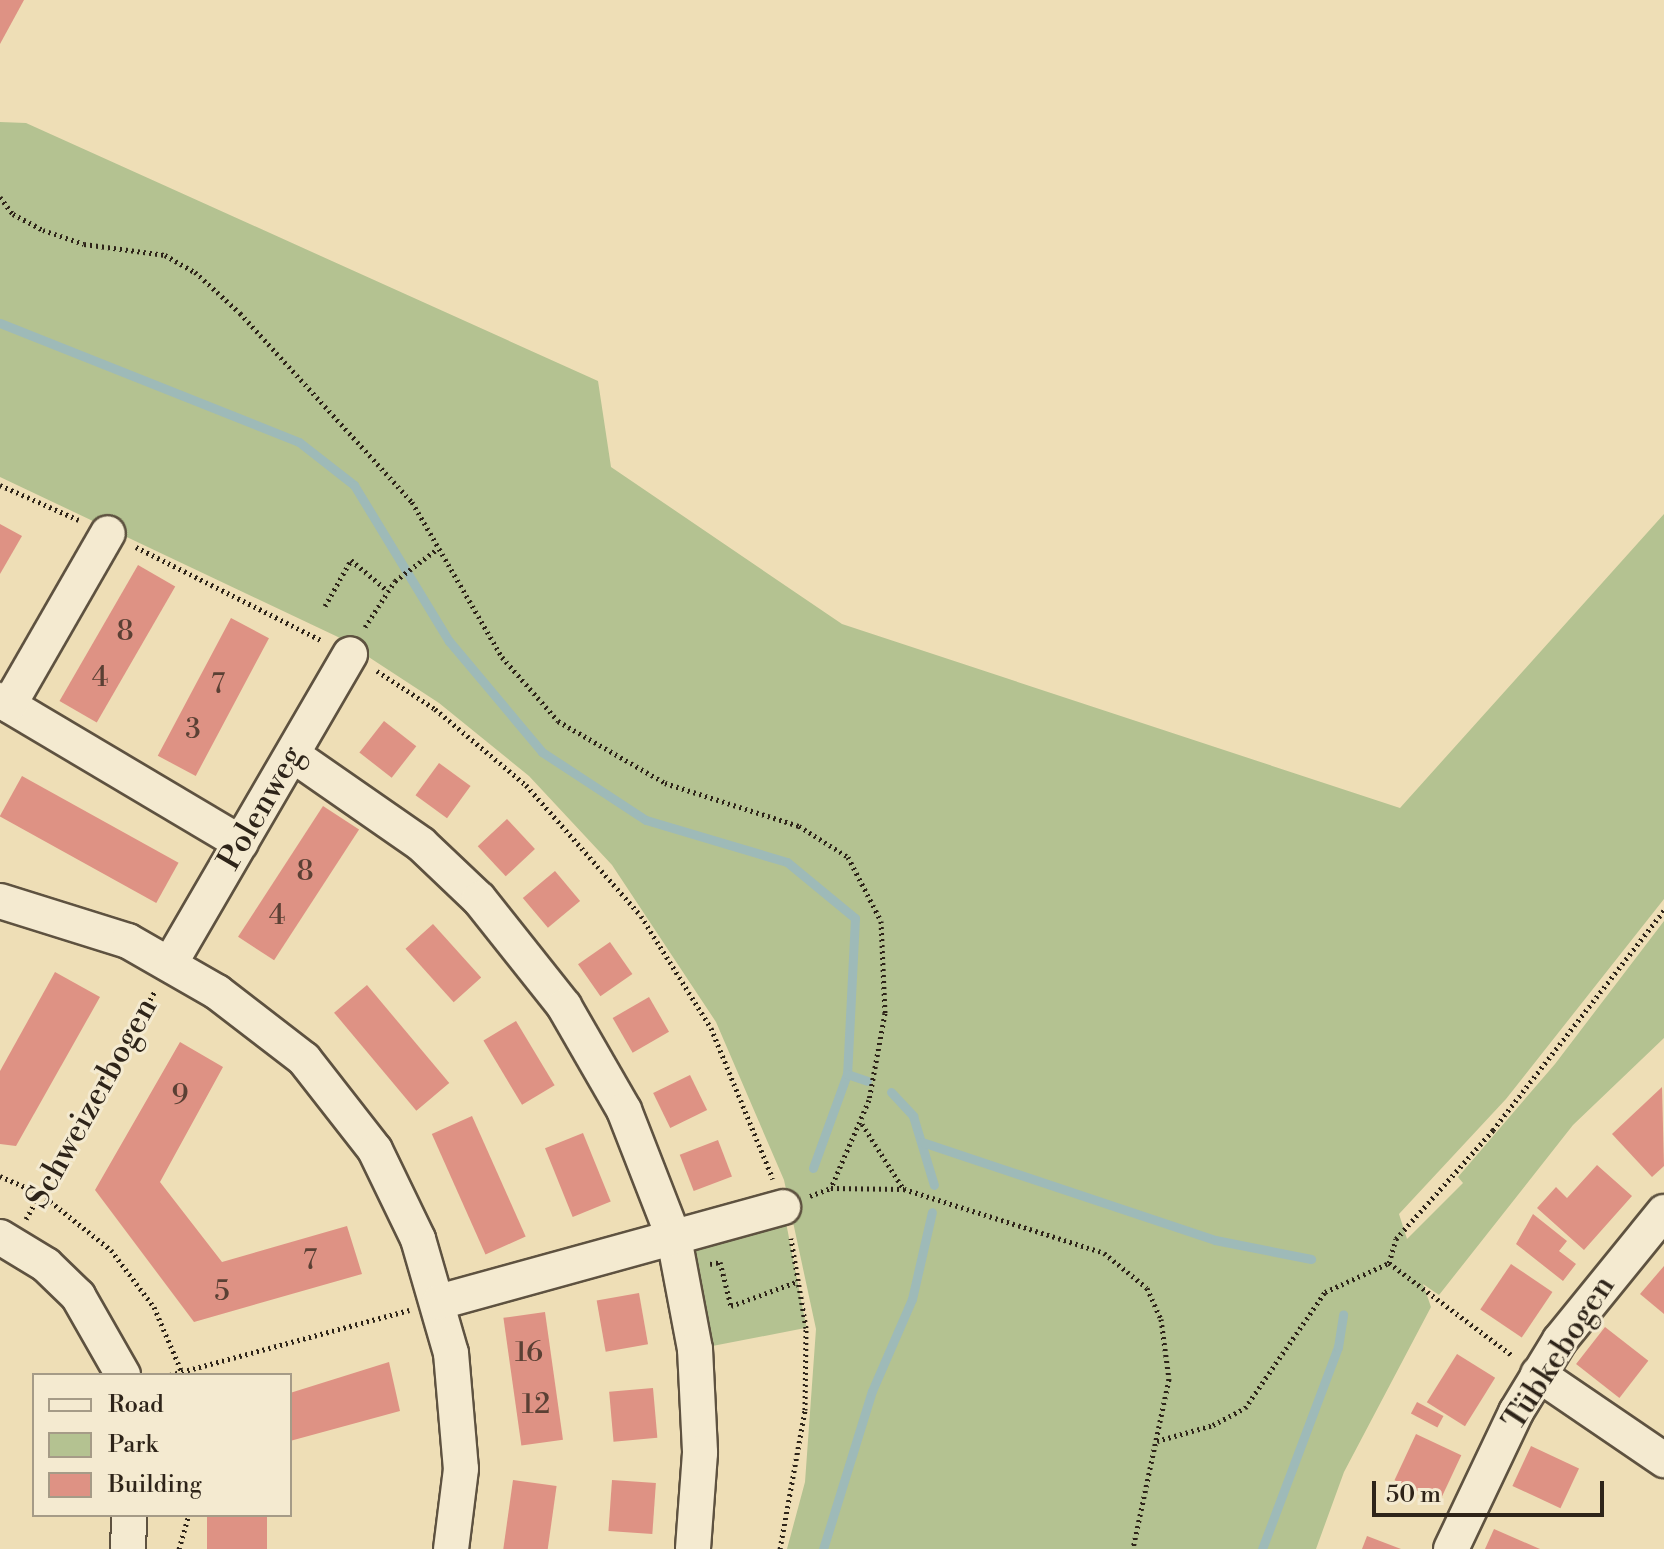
<!DOCTYPE html>
<meta charset="utf-8">
<style>
body{margin:0}
#map{position:relative;width:1664px;height:1549px;overflow:hidden;background:#eedeb6;font-family:"Libre Bodoni",serif}
div>[style]{position:absolute}
[style*='--x']{left:calc(var(--x)*1px);top:calc(var(--y)*1px);width:calc(var(--w)*1px);rotate:calc(var(--a)*1deg)}
.green>*{inset:0;background:#b4c291;transform-origin:0 0}
.stream>*{height:9px;margin:-4.5px;padding:0 4.5px;transform-origin:4.5px;border-radius:4.5px;background:#9ebab8}
.building>*{inset:0;background:#de9284;transform-origin:0 0}
.path>*{height:5px;margin-top:-2.5px;transform-origin:0;background:repeating-linear-gradient(90deg,#2e2419 0 2px,transparent 0 6px)}
.roads{filter:drop-shadow(2px 0 #5e5240) drop-shadow(-2px 0 #5e5240) drop-shadow(0 2px #5e5240) drop-shadow(0 -2px #5e5240)}
.minor>*{height:34px;margin:-17px;padding:0 17px;transform-origin:17px;border-radius:17px;background:#f4ead0}
span{translate:-50% -50%;white-space:nowrap;text-align:center;line-height:1.15;-webkit-text-stroke:6px #f4ead0;paint-order:stroke}
.number-label{font-size:28px;color:#5a4034}
.number-label span{-webkit-text-stroke-width:0}
.street-label{font-size:32px;color:#2e2419}
.legend{position:absolute;left:32px;top:1373px;width:260px;height:144px;box-sizing:border-box;background:#f4ead0;border:2px solid #a59b87;margin:0;padding:10px 14px;list-style:none;font-size:24px;color:#2e2419}
.legend li{display:flex;align-items:center;gap:16px;height:40px}
.legend b{width:40px;border:2px solid #a59b87}
.scale{position:absolute;left:1372px;top:1481px;width:232px;height:36px;box-sizing:border-box;border:4px solid #2e2419;border-top:0;padding-left:10px;font-size:24px;line-height:28px;white-space:nowrap;color:#2e2419;-webkit-text-stroke:6px #f4ead0;paint-order:stroke}
</style>
<div id="map">
<div class="green">
<i style="clip-path:polygon(0 122px,26px 123px,598px 381px,611px 467px,842px 624px,1400px 808px,1664px 514px,1664px 899px,1506px 1099px,1399px 1214px,1407px 1239px,1463px 1183px,1458px 1177px,1555px 1064px,1664px 921px,1664px 1038px,1573px 1125px,1439px 1295px,1423px 1284px,1431px 1307px,1344px 1472px,1316px 1549px,787px 1549px,805px 1482px,816px 1329px,784px 1180px,716px 1022px,612px 865px,529px 776px,439px 703px,338px 637px,0 477px)"></i>
<i style="left:783px;top:1207px;width:123px;height:113px;rotate:79deg"></i>
</div>
<div class="stream">
<i style="--x:0;--y:323;--w:322;--a:21.7"></i>
<i style="--x:299;--y:442;--w:70;--a:38"></i>
<i style="--x:354;--y:485;--w:183;--a:58.7"></i>
<i style="--x:449;--y:641;--w:145;--a:50"></i>
<i style="--x:542;--y:752;--w:124;--a:33.2"></i>
<i style="--x:646;--y:820;--w:147;--a:16.6"></i>
<i style="--x:787;--y:862;--w:88;--a:39.5"></i>
<i style="--x:855;--y:918;--w:156;--a:92.9"></i>
<i style="--x:847;--y:1074;--w:100;--a:109.9"></i>
<i style="--x:847;--y:1074;--w:21;--a:19"></i>
<i style="--x:891;--y:1092;--w:33;--a:47"></i>
<i style="--x:913;--y:1116;--w:72;--a:73.1"></i>
<i style="--x:922;--y:1142;--w:309;--a:18.5"></i>
<i style="--x:1215;--y:1240;--w:98;--a:11.2"></i>
<i style="--x:823;--y:1549;--w:165;--a:-72.8"></i>
<i style="--x:872;--y:1391;--w:100;--a:-66.5"></i>
<i style="--x:912;--y:1299;--w:89;--a:-77.1"></i>
<i style="--x:1262;--y:1549;--w:216;--a:-69.4"></i>
<i style="--x:1338;--y:1347;--w:33;--a:-81"></i>
</div>
<div class="building">
<i style="clip-path:polygon(0 0,24px 0,0 44px)"></i>
<i style="clip-path:polygon(0 524px,22px 536px,0 574px)"></i>
<i style="left:138px;top:565px;width:43px;height:157px;rotate:30deg"></i>
<i style="left:231px;top:618px;width:43px;height:156px;rotate:28deg"></i>
<i style="left:384px;top:721px;width:41px;height:40px;rotate:38deg"></i>
<i style="left:439px;top:763px;width:39px;height:40px;rotate:36deg"></i>
<i style="left:22px;top:776px;width:179px;height:46px;rotate:29deg"></i>
<i style="left:323px;top:806px;width:43px;height:156px;rotate:33deg"></i>
<i style="left:507px;top:819px;width:41px;height:40px;rotate:47deg"></i>
<i style="left:555px;top:871px;width:39px;height:42px;rotate:50deg"></i>
<i style="left:433px;top:924px;width:72px;height:37px;rotate:48deg"></i>
<i style="left:610px;top:942px;width:39px;height:39px;rotate:55deg"></i>
<i style="clip-path:polygon(55px 972px,100px 997px,16px 1146px,0 1144px,0 1071px)"></i>
<i style="left:367px;top:985px;width:128px;height:43px;rotate:50deg"></i>
<i style="left:649px;top:997px;width:40px;height:42px;rotate:60deg"></i>
<i style="left:516px;top:1021px;width:75px;height:38px;rotate:59deg"></i>
<i style="clip-path:polygon(180px 1042px,223px 1067px,160px 1182px,222px 1262px,347px 1226px,362px 1274px,194px 1322px,95px 1190px)"></i>
<i style="left:690px;top:1075px;width:39px;height:41px;rotate:64deg"></i>
<i style="clip-path:polygon(1662px 1087px,1664px 1166px,1652px 1177px,1612px 1134px)"></i>
<i style="left:472px;top:1116px;width:132px;height:44px;rotate:66deg"></i>
<i style="left:583px;top:1133px;width:74px;height:41px;rotate:68deg"></i>
<i style="left:718px;top:1140px;width:39px;height:41px;rotate:69deg"></i>
<i style="clip-path:polygon(1597px 1165px,1632px 1196px,1584px 1250px,1537px 1208px,1556px 1187px,1567px 1198px)"></i>
<i style="clip-path:polygon(1533px 1214px,1567px 1241px,1559px 1251px,1576px 1264px,1563px 1281px,1516px 1244px)"></i>
<i style="left:1511px;top:1264px;width:50px;height:55px;rotate:34deg"></i>
<i style="clip-path:polygon(1664px 1266px,1664px 1314px,1640px 1294px)"></i>
<i style="left:639px;top:1293px;width:52px;height:43px;rotate:80deg"></i>
<i style="left:545px;top:1312px;width:129px;height:42px;rotate:82deg"></i>
<i style="left:1605px;top:1327px;width:55px;height:47px;rotate:38deg"></i>
<i style="left:1457px;top:1354px;width:45px;height:57px;rotate:32deg"></i>
<i style="clip-path:polygon(389px 1362px,400px 1411px,290px 1441px,290px 1393px)"></i>
<i style="left:653px;top:1388px;width:50px;height:44px;rotate:85deg"></i>
<i style="left:1417px;top:1402px;width:30px;height:13px;rotate:28deg"></i>
<i style="left:1416px;top:1434px;width:50px;height:51px;rotate:25deg"></i>
<i style="left:1531px;top:1446px;width:53px;height:44px;rotate:25deg"></i>
<i style="left:513px;top:1480px;width:44px;height:70px;rotate:8deg"></i>
<i style="left:612px;top:1480px;width:44px;height:51px;rotate:4deg"></i>
<i style="left:207px;top:1515px;width:60px;height:34px"></i>
<i style="clip-path:polygon(1494px 1529px,1540px 1549px,1485px 1549px)"></i>
<i style="clip-path:polygon(1367px 1536px,1401px 1549px,1362px 1549px)"></i>
</div>
<div class="path">
<i style="--x:0;--y:197;--w:21;--a:53"></i>
<i style="--x:13;--y:214;--w:34;--a:28"></i>
<i style="--x:43;--y:230;--w:43;--a:18.9"></i>
<i style="--x:84;--y:244;--w:82;--a:7.7"></i>
<i style="--x:165;--y:255;--w:34;--a:30"></i>
<i style="--x:195;--y:272;--w:61;--a:42.3"></i>
<i style="--x:240;--y:313;--w:256;--a:47.7"></i>
<i style="--x:412;--y:502;--w:179;--a:59.9"></i>
<i style="--x:502;--y:657;--w:85;--a:48.8"></i>
<i style="--x:558;--y:721;--w:124;--a:30.1"></i>
<i style="--x:665;--y:783;--w:141;--a:17.8"></i>
<i style="--x:799;--y:826;--w:58;--a:32.3"></i>
<i style="--x:848;--y:857;--w:72;--a:62.7"></i>
<i style="--x:881;--y:921;--w:92;--a:87.5"></i>
<i style="--x:885;--y:1013;--w:88;--a:100.4"></i>
<i style="--x:869;--y:1100;--w:96;--a:113.4"></i>
<i style="--x:0;--y:485;--w:86;--a:23.9"></i>
<i style="--x:136;--y:547;--w:209;--a:26.7"></i>
<i style="--x:325;--y:606;--w:53;--a:-60.5"></i>
<i style="--x:351;--y:560;--w:48;--a:40"></i>
<i style="--x:365;--y:627;--w:55;--a:-56.9"></i>
<i style="--x:395;--y:581;--w:51;--a:-37.1"></i>
<i style="--x:377;--y:671;--w:69;--a:33.2"></i>
<i style="--x:435;--y:709;--w:119;--a:39.9"></i>
<i style="--x:526;--y:785;--w:174;--a:48.7"></i>
<i style="--x:641;--y:916;--w:132;--a:58"></i>
<i style="--x:711;--y:1028;--w:163;--a:67.7"></i>
<i style="--x:862;--y:1124;--w:76;--a:57.4"></i>
<i style="--x:0;--y:1176;--w:45;--a:23.7"></i>
<i style="--x:41;--y:1194;--w:90;--a:38.7"></i>
<i style="--x:111;--y:1250;--w:71;--a:53"></i>
<i style="--x:154;--y:1307;--w:74;--a:66.9"></i>
<i style="--x:810;--y:1196;--w:22;--a:-21"></i>
<i style="--x:831;--y:1188;--w:73;--a:0.8"></i>
<i style="--x:904;--y:1189;--w:210;--a:17.7"></i>
<i style="--x:1104;--y:1253;--w:55;--a:39.1"></i>
<i style="--x:1147;--y:1288;--w:34;--a:66"></i>
<i style="--x:1161;--y:1319;--w:61;--a:82.4"></i>
<i style="--x:1169;--y:1379;--w:174;--a:102"></i>
<i style="--x:26;--y:1219;--w:262;--a:-60.5"></i>
<i style="--x:1389;--y:1263;--w:155;--a:36.9"></i>
<i style="--x:710;--y:1264;--w:10;--a:-11"></i>
<i style="--x:720;--y:1262;--w:45;--a:76"></i>
<i style="--x:731;--y:1306;--w:72;--a:-20.2"></i>
<i style="--x:170;--y:1375;--w:248;--a:-15.2"></i>
<i style="--x:1157;--y:1441;--w:58;--a:-15.9"></i>
<i style="--x:1213;--y:1425;--w:36;--a:-28"></i>
<i style="--x:1245;--y:1408;--w:141;--a:-55.4"></i>
<i style="--x:1325;--y:1292;--w:70;--a:-24.4"></i>
<i style="--x:1389;--y:1263;--w:25;--a:-74"></i>
<i style="--x:1396;--y:1239;--w:146;--a:-48.3"></i>
<i style="--x:1493;--y:1130;--w:279;--a:-52.1"></i>
<i style="--x:179;--y:1549;--w:35;--a:-74"></i>
<i style="--x:780;--y:1549;--w:141;--a:-79.8"></i>
<i style="--x:805;--y:1410;--w:82;--a:-89.3"></i>
<i style="--x:806;--y:1328;--w:91;--a:-99.5"></i>
</div>
<div class="roads">
<div class="minor">
<i style="--x:0;--y:700;--w:280;--a:30.7"></i>
<i style="--x:9;--y:705;--w:198;--a:-60.1"></i>
<i style="--x:293;--y:755;--w:156;--a:34.8"></i>
<i style="--x:421;--y:844;--w:80;--a:43.5"></i>
<i style="--x:479;--y:899;--w:137;--a:51.5"></i>
<i style="--x:564;--y:1006;--w:120;--a:60"></i>
<i style="--x:624;--y:1110;--w:137;--a:68.7"></i>
<i style="--x:674;--y:1238;--w:113;--a:79.3"></i>
<i style="--x:695;--y:1349;--w:104;--a:87.2"></i>
<i style="--x:700;--y:1453;--w:96;--a:94.2"></i>
<i style="--x:0;--y:901;--w:134;--a:17.4"></i>
<i style="--x:128;--y:941;--w:103;--a:29.8"></i>
<i style="--x:217;--y:992;--w:110;--a:37.6"></i>
<i style="--x:304;--y:1059;--w:115;--a:52"></i>
<i style="--x:375;--y:1150;--w:99;--a:64.2"></i>
<i style="--x:418;--y:1239;--w:119;--a:73.9"></i>
<i style="--x:451;--y:1353;--w:116;--a:85.1"></i>
<i style="--x:461;--y:1469;--w:81;--a:97.1"></i>
<i style="--x:171;--y:962;--w:356;--a:-59.8"></i>
<i style="--x:0;--y:1237;--w:54;--a:31.3"></i>
<i style="--x:46;--y:1265;--w:45;--a:44.1"></i>
<i style="--x:78;--y:1296;--w:91;--a:60.3"></i>
<i style="--x:439;--y:1302;--w:357;--a:-15.4"></i>
<i style="--x:1538;--y:1374;--w:153;--a:34.3"></i>
<i style="--x:128;--y:1549;--w:34;--a:-88"></i>
<i style="--x:1451;--y:1549;--w:152;--a:-64.6"></i>
<i style="--x:1516;--y:1412;--w:84;--a:-58.6"></i>
<i style="--x:1560;--y:1340;--w:165;--a:-50.9"></i>
</div>
</div>
<div class="number-label">
<span style="left:125px;top:632px">8</span>
<span style="left:100px;top:678px">4</span>
<span style="left:218px;top:685px">7</span>
<span style="left:193px;top:730px">3</span>
<span style="left:305px;top:872px">8</span>
<span style="left:277px;top:916px">4</span>
<span style="left:180px;top:1096px">9</span>
<span style="left:310px;top:1261px">7</span>
<span style="left:222px;top:1292px">5</span>
<span style="left:529px;top:1353px">16</span>
<span style="left:536px;top:1405px">12</span>
</div>
<div class="street-label">
<span style="left:261px;top:808px;rotate:-60deg">Polenweg</span>
<span style="left:92px;top:1103px;rotate:-61deg">Schweizerbogen</span>
<span style="left:1559px;top:1353px;rotate:-57deg">Tübkebogen</span>
</div>
<ul class="legend">
<li><b style="height:10px;background:#f4ead0"></b>Road</li>
<li><b style="height:22px;background:#b4c291"></b>Park</li>
<li><b style="height:22px;background:#de9284"></b>Building</li>
</ul>
<div class="scale">50 m</div>
</div>
